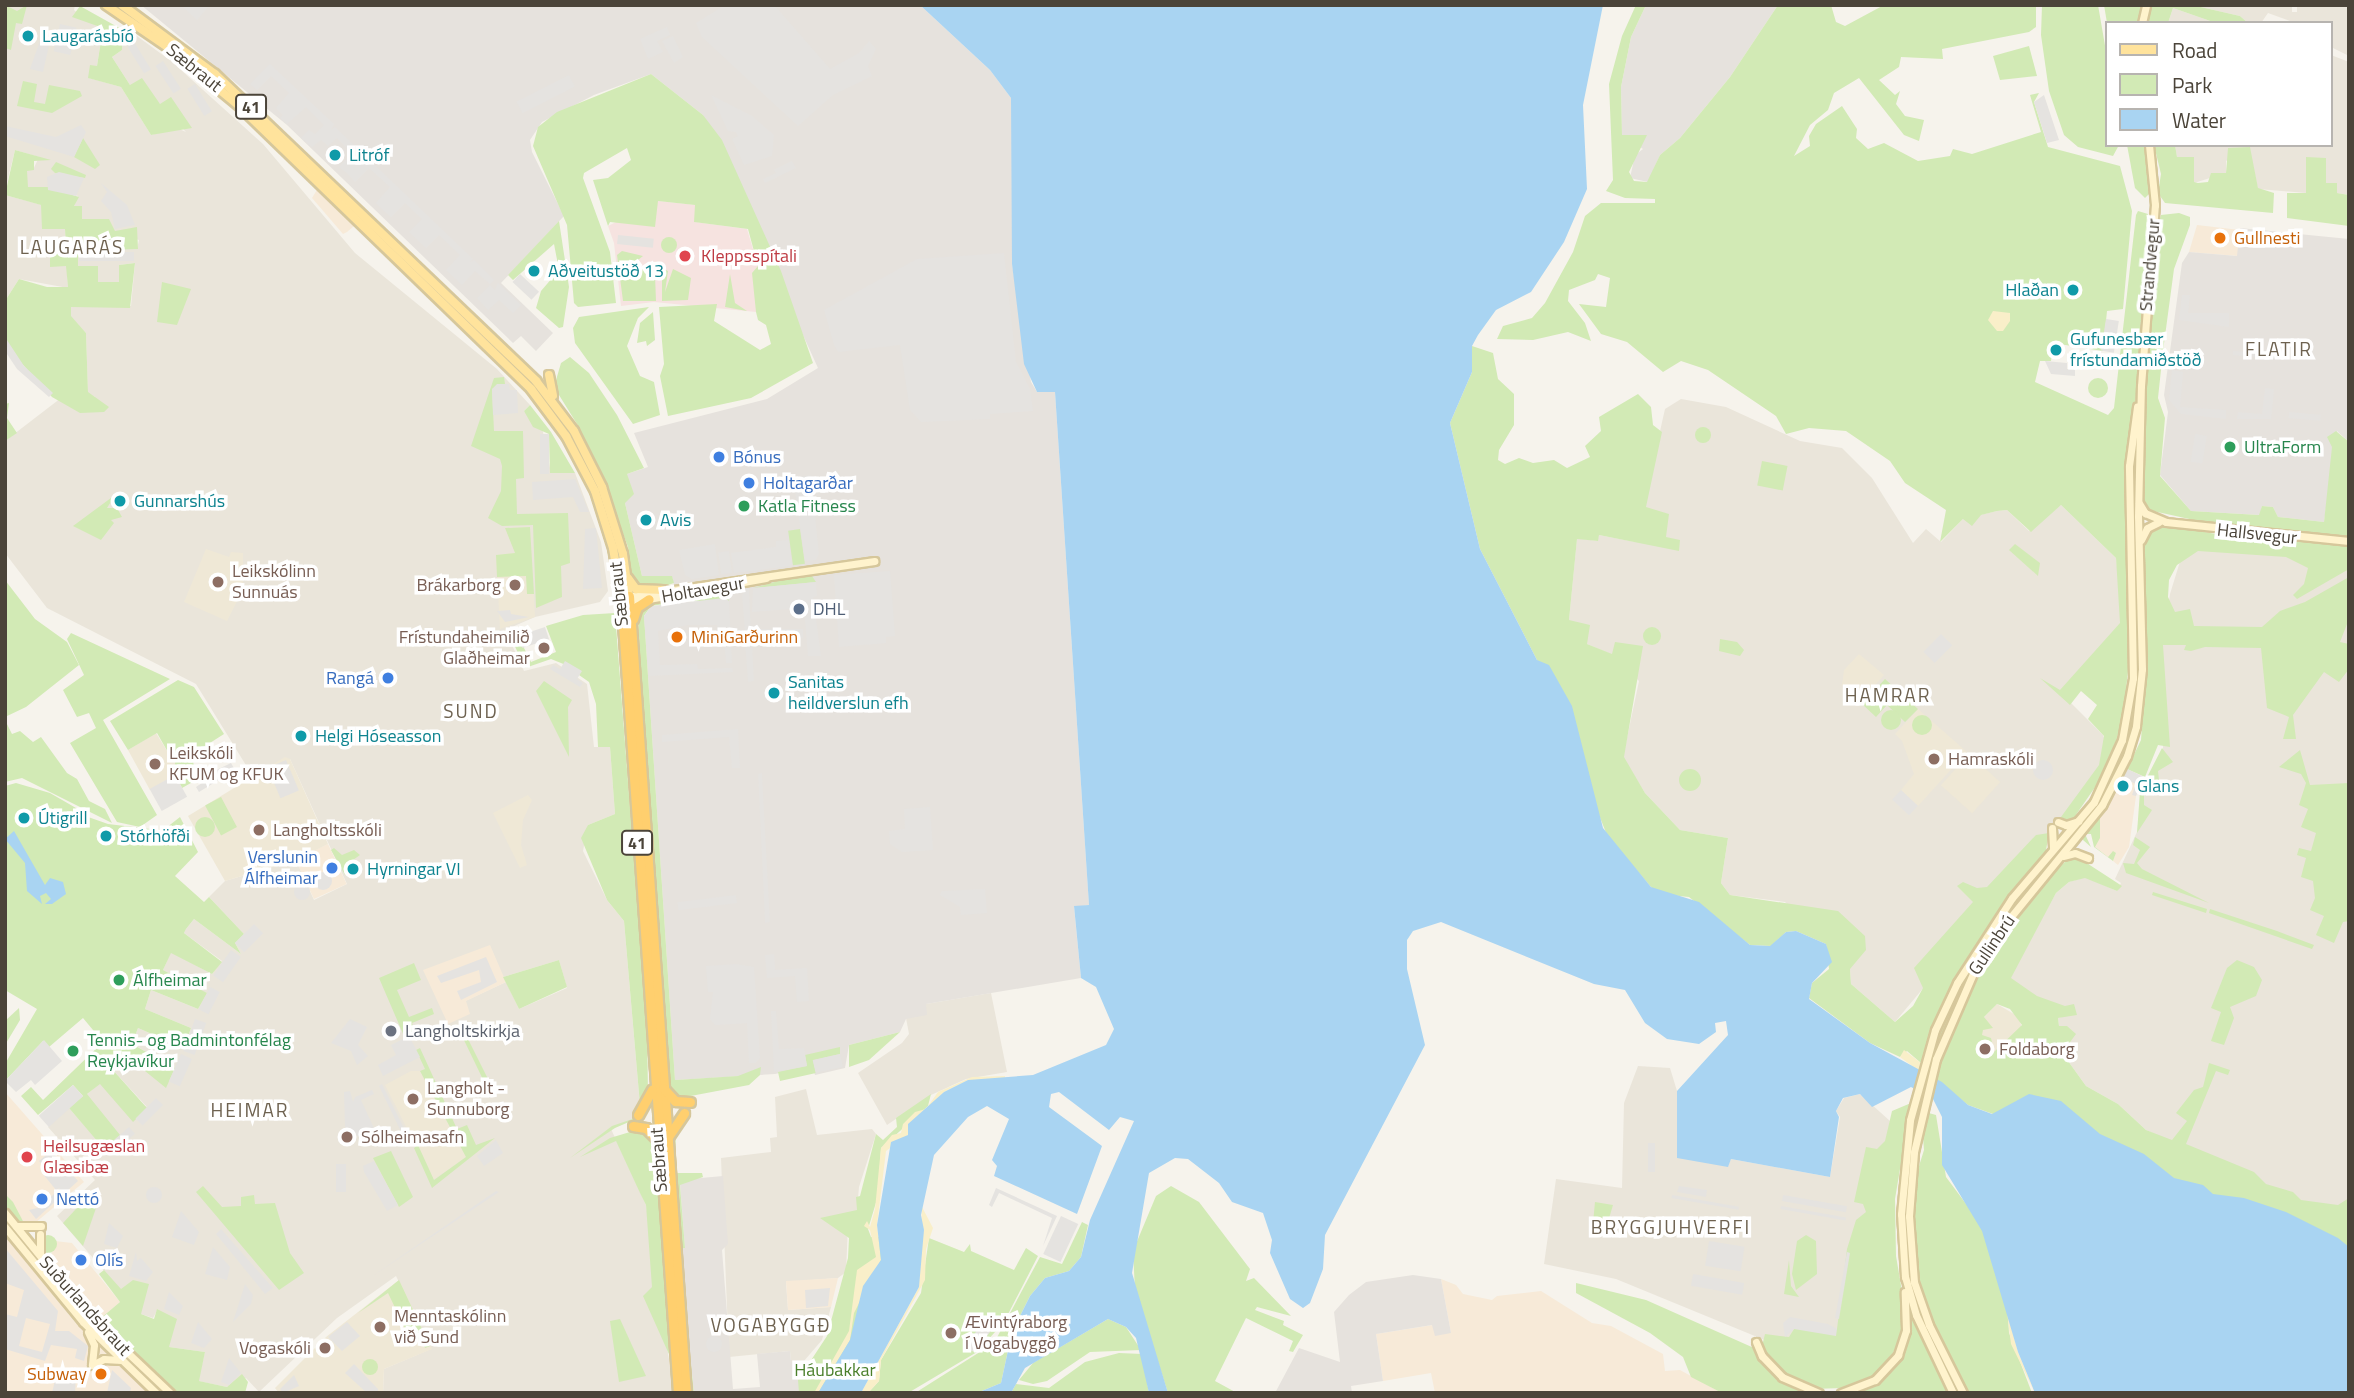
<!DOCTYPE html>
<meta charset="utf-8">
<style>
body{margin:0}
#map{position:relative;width:2354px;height:1398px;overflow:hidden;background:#f6f3ec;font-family:"Titillium Web",sans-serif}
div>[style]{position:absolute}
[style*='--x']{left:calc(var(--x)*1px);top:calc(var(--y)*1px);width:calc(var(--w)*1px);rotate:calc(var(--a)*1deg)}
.residential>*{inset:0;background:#eae5da}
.commercial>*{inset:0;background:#f7ead8;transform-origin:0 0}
.industrial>*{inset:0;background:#e6e2dd}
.education>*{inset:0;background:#efe8d6;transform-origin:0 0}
.medical>*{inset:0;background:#f6e3e0}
.green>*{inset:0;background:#d2eab5;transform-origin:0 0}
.round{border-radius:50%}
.sand>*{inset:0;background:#f9efc9}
.parking>*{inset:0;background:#e5e3e0;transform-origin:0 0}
.water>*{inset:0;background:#a9d4f2}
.roads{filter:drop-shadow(2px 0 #d6c79b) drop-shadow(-2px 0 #d6c79b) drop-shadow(0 2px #d6c79b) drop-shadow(0 -2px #d6c79b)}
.secondary>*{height:7px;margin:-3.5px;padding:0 3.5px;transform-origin:3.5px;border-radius:3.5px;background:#fff3cd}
.primary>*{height:8px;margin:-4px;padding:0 4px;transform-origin:4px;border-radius:4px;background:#ffe39c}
.highway>*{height:9px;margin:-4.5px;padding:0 4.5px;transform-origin:4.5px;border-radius:4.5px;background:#ffcf6e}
.dots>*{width:19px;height:19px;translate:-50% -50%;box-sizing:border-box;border:4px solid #fff;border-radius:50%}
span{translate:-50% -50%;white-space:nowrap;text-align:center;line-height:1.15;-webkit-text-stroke:7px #fff;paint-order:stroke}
.shield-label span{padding:2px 5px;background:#fff;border:2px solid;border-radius:5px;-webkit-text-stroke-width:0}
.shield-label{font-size:16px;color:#4b4439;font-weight:700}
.culture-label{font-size:18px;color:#0d838f}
.left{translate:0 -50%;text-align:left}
.right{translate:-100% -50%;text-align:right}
.street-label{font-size:18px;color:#4b4439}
.food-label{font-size:18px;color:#c56008}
.health-label{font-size:18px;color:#be3a42}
.leisure-label{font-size:18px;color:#27864d}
.shop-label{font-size:18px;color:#366cbe}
.education-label{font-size:18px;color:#785e54}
.service-label{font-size:18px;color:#4e5e75}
.worship-label{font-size:18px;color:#5b616d}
.park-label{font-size:18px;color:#4a7f2a}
.neighbourhood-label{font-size:19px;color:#6e6250;letter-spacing:2px}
.frame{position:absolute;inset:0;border:7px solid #4b4439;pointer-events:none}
.legend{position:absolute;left:2105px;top:21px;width:228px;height:126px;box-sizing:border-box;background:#fff;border:2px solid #b7b4b0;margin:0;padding:9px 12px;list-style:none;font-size:21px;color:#4b4439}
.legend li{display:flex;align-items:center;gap:14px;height:35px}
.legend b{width:35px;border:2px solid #b7b4b0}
</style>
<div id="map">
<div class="residential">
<i style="clip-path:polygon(evenodd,5px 5px,75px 5px,74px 10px,87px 21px,103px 28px,97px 66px,89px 78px,121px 87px,151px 135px,177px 128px,186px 132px,160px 104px,130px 85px,112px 57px,122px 50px,123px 30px,130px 31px,171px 61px,263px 144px,355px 253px,497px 369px,530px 405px,524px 411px,542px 427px,551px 473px,575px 473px,601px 542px,608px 591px,600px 602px,535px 617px,505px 630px,524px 671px,556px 663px,587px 684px,594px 747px,610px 747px,615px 814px,588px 825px,583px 851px,607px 900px,624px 921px,641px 1117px,611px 1129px,646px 1205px,674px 1393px,383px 1393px,384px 1369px,431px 1349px,396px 1276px,337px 1318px,259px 1392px,246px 1378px,227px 1387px,198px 1381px,205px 1352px,169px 1347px,158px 1309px,153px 1318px,141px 1314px,57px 1216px,95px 1180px,48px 1127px,69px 1108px,104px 1148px,119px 1135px,86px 1095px,100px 1083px,147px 1107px,112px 1069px,124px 1054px,174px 1067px,132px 1044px,138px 1028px,184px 1048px,191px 1028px,145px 1009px,151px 990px,198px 1009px,206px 993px,163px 970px,171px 952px,212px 974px,222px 961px,184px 933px,186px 929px,194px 919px,241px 954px,235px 943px,244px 934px,209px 897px,225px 881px,296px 860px,314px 900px,347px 884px,290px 759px,252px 775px,196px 684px,47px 608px,5px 553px,5px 441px,61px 398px,95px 397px,88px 393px,86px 333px,71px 317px,71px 307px,131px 306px,135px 263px,119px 265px,119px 282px,98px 282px,78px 266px,78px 250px,137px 249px,139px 240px,82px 220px,74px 206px,78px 196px,47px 187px,27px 187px,27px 170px,33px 170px,39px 157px,15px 150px,5px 191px,5px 5px,490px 946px,503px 977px,559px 960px,567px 988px,519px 1009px,506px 982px,465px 1001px,490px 946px)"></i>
<i style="clip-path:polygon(2192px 5px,2292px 5px,2292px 12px,2297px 12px,2297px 5px,2349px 5px,2349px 56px,2331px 47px,2331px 23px,2290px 21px,2268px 13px,2261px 23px,2248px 23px,2240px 16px)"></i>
<i style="clip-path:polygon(2173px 8px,2216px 23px,2168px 23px)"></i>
<i style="clip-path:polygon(2331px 55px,2349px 62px,2349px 195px,2337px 193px,2326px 183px,2325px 158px,2306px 193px,2258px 189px,2249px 147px,2226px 161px,2226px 173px,2194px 183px,2177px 157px,2175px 145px,2331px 145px)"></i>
<i style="clip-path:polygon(5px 195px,42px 205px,65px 229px,66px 250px,50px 250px,50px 266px,67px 266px,68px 288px,19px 279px,5px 301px)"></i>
<i style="clip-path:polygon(1681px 399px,1726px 407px,1800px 441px,1842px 448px,1872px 478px,1913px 543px,1926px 529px,1941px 542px,1963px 519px,1997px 511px,2007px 510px,2029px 531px,2061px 505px,2116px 558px,2123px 624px,2060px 692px,2103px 735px,2109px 751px,2086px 793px,1895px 1022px,1851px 984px,1850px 969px,1785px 902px,1730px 895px,1721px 883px,1728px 838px,1680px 830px,1645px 793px,1623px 757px,1639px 681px,1613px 655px,1587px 644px,1569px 620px,1577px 538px,1597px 541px,1599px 535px,1635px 542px,1665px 409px)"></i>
<i style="clip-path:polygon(2199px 548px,2349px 561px,2349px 1222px,2146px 1130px,2118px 1104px,2086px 1086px,2068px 1061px,2064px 1049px,2069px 1032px,2059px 1026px,2058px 1018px,2072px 1014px,1995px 1001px,2056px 893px,2069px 882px,2085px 877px,2117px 891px,2121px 883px,2115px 879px,2137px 832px,2142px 794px,2163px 759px,2163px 644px,2170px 594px,2182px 555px)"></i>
<i style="clip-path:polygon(991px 993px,1007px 1072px,966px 1079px,931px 1095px,887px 1125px,858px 1073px,902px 1043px,909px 1034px,906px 1018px,926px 1004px)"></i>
<i style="clip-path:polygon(1638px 1066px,1670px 1068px,1677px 1091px,1677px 1157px,1728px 1166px,1731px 1159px,1830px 1177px,1840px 1117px,1836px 1111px,1844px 1098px,1860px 1094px,1890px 1121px,1847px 1354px,1767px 1341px,1616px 1279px,1544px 1264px,1556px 1179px,1622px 1188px,1624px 1103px)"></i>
<i style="clip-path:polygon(806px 1089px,817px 1135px,872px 1129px,876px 1134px,859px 1187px,857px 1210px,848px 1225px,846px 1272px,838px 1278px,786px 1282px,788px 1310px,831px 1307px,822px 1340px,804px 1361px,791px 1363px,790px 1351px,729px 1357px,721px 1158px,771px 1152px,770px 1138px,777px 1137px,775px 1097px)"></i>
</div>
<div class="commercial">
<i style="clip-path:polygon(318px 188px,354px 226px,347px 232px,343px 234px,312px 198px)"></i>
<i style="clip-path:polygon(2197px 225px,2240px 230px,2238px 256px,2189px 252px)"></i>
<i style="clip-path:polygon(2127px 769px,2144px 777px,2136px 796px,2129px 847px,2118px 865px,2113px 861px,2116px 853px,2108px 857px,2095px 847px,2100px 818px)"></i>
<i style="left:328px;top:844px;width:44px;height:36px;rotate:65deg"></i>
<i style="clip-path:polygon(490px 945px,506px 982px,466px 1001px,470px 1014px,448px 1024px,423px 970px)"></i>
<i style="clip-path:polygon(5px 1092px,84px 1182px,35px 1223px,25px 1225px,5px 1194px)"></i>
<i style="clip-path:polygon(5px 1232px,73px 1320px,152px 1393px,5px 1393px)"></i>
<i style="clip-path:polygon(55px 1241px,72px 1243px,120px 1302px,101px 1318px,86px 1296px,79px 1297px,55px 1263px,49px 1262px)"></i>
<i style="clip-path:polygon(838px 1278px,831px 1307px,788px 1310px,786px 1281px)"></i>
<i style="clip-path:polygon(1441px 1279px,1456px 1285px,1463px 1294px,1492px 1300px,1497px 1296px,1541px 1291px,1592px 1323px,1611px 1326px,1663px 1354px,1665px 1371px,1680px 1370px,1722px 1393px,1435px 1393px,1431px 1373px,1383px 1381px,1376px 1334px,1433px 1325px,1451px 1333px)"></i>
</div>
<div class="industrial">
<i style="clip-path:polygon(141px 5px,920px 5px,990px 70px,1011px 98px,1015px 119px,1012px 264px,1031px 382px,1037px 392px,1055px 392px,1089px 905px,1074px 907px,1081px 978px,926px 1004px,927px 1015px,906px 1019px,900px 1032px,849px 1045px,845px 1068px,815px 1075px,812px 1066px,775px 1074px,675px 1080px,644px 616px,729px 597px,727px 581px,675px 590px,672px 577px,642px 576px,625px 503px,627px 474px,648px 467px,634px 433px,767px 399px,818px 368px,703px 115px,651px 74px,594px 95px,542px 122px,530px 140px,532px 152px,564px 216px,501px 283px,553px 333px,536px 351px,521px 336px,513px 343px,287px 125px)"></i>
<i style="clip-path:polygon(1646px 5px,1778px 5px,1730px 77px,1680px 138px,1660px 155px,1648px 182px,1630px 178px,1635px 155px,1643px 149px,1622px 136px,1621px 87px,1631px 37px)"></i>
<i style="clip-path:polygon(2240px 228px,2349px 239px,2349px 442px,2337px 431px,2324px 522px,2278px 517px,2273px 507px,2262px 506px,2260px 515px,2191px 511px,2160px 475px,2168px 412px,2164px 395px,2182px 263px,2189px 252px,2237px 256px)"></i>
<i style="clip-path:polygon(723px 1176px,728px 1244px,722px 1250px,733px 1389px,760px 1387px,757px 1354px,790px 1351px,791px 1362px,798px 1362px,800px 1393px,694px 1393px,679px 1249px,685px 1248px,680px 1184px,690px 1179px)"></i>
<i style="clip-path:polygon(1413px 1275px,1441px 1279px,1451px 1333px,1435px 1336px,1432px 1325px,1376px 1334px,1383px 1381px,1351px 1386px,1352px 1393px,1275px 1393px,1299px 1348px,1340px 1362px,1334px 1312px,1349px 1295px,1366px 1282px)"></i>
</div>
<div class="education">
<i style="clip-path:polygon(530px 527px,535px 617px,500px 629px,496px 555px,515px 553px,505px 528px)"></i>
<i style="clip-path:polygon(206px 549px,229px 557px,231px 552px,243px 553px,243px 589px,227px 621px,184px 602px)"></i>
<i style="clip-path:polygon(1859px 654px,1884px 675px,1860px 702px,1842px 685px,1844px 670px)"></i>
<i style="clip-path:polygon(1918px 709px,1967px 752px,1918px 806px,1901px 790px,1914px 774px,1902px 741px,1895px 734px)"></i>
<i style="clip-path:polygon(156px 733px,169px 754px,176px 755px,175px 775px,150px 790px,128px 750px)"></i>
<i style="left:1969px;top:754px;width:42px;height:42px;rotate:42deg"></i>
<i style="clip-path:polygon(285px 757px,290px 759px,328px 844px,296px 860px,225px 881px,188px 816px)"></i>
<i style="clip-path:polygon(528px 795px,532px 800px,523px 820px,521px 845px,527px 865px,520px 868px,493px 813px)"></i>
<i style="clip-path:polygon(1997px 1004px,2019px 1017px,2022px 1029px,1978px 1081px,1966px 1036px)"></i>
<i style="clip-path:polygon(411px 1071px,420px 1071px,466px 1157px,433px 1180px,385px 1085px)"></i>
<i style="clip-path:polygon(399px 1280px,432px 1349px,384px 1369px,383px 1393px,279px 1393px,275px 1388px,326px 1337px)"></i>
</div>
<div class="medical">
<i style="clip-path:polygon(658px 201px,696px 205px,695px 222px,747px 229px,759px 269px,756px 312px,654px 302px,621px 306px,614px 243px,608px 226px)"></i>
</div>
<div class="green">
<i style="clip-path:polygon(5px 5px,17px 11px,27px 5px,22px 24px,16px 23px,11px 50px,5px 48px)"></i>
<i style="clip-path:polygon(1636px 5px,1646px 5px,1631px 37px,1621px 87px,1622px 135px,1647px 135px,1629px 172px,1634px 181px,1647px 182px,1660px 155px,1680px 138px,1730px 77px,1778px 5px,1831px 5px,1836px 22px,1845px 26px,1884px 5px,2036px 5px,2036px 27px,2029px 32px,1942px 49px,1943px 59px,1901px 57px,1899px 67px,1879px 80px,1895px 95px,1900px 91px,1896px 104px,1905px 116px,1924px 120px,1919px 141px,1904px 135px,1859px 78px,1834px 93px,1828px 110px,1810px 125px,1794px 156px,1810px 146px,1809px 136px,1816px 124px,1842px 106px,1857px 129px,1856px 138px,1868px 149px,1884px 143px,1918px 161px,1950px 156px,1953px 149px,1972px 154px,2041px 132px,2030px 95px,2039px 93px,2034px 102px,2048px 147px,2120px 166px,2132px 211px,2123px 309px,2107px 311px,2103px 351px,2053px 343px,2051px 361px,2040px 361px,2035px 382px,2108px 415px,2114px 408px,2136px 215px,2138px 211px,2148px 214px,2128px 517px,2128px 672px,2123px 716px,2109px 767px,2071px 822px,2064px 823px,2061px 817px,2099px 765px,2104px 736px,2088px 719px,2097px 705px,2081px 691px,2070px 705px,2040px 678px,2060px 690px,2120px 623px,2116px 558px,2061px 505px,2031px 532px,2007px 510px,1997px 511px,1981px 515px,1972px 526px,1963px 519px,1940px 542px,1946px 510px,1905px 483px,1890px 461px,1846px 431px,1809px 428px,1786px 434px,1776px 416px,1708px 370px,1681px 361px,1663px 372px,1627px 342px,1601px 334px,1579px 304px,1606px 307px,1610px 278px,1598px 274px,1595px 280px,1569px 290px,1568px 301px,1585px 323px,1591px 341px,1568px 332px,1533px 340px,1497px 339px,1503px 326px,1532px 318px,1545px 303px,1573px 252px,1585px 216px,1601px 203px,1655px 203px,1655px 199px,1625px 198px,1606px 191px,1613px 180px,1609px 84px,1622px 36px)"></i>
<i style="clip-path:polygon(2042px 5px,2098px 5px,2107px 57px,2107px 145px,2119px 145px,2113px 156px,2078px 147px,2064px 135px,2049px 91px,2041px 35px)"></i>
<i style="clip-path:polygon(2104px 5px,2145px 5px,2141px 23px,2107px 23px)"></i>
<i style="clip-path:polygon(2151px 5px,2192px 5px,2240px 16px,2248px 23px,2216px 23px,2173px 8px,2168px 23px,2146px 23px)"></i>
<i style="clip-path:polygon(80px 6px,123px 30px,122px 50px,112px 57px,130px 85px,142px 78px,160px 104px,171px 97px,192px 128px,151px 135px,121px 87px,88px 78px,90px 65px,97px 66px,103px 28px,72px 17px)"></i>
<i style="clip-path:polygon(2029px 46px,2037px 76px,2000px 80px,1993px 56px)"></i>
<i style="clip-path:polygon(651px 74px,703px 115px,722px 140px,781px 271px,813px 363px,751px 398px,668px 416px,660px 376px,664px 364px,659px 307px,717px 304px,714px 321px,760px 350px,771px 344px,766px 325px,758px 320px,756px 312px,752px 273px,758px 266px,748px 229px,694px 222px,695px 205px,658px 201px,655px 227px,610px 222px,608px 226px,593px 180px,608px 178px,631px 160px,627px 148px,584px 173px,583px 178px,610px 252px,616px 303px,578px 307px,574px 303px,567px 225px,533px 146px,538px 127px,557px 112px)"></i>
<i style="clip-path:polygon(23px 81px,37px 84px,34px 102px,45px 104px,49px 85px,80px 91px,82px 96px,52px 113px,17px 106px)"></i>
<i style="clip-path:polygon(83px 138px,100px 165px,95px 169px,74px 157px)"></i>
<i style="clip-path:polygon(2127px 145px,2147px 145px,2151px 192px,2145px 198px,2135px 188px)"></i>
<i style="clip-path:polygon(2154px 145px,2175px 145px,2177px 157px,2194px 157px,2194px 182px,2198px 183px,2208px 182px,2211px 173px,2226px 173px,2228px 148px,2250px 147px,2258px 188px,2274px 193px,2273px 213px,2165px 203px,2158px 193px,2161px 174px)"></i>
<i style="clip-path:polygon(15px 150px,51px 160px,34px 161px,34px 170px,27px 171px,28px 187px,48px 187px,79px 197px,74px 206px,82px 206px,82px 219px,109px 219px,115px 231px,137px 227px,138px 249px,78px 251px,78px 266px,98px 266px,98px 282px,119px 282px,119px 265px,135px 263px,130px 308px,71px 307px,71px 316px,86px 333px,88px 392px,109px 407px,104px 412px,80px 413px,52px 397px,5px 345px,5px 301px,19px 279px,47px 287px,68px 287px,66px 266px,50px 267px,50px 250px,66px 250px,65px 229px,42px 229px,41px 205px,5px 195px)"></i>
<i style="clip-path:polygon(2306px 157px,2326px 158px,2326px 183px,2337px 183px,2337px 193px,2349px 195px,2349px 226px,2287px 218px,2287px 193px,2306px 193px)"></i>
<i style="clip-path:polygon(56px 162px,86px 175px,85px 178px,55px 173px,51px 169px)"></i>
<i style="clip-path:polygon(2179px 213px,2190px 217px,2190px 225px,2174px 269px,2163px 351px,2158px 398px,2165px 418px,2160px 476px,2191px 511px,2259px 515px,2262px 506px,2273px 507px,2278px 517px,2324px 522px,2332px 447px,2327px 437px,2336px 431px,2349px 442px,2349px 537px,2221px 526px,2144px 509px,2140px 475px,2158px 224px,2161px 215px)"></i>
<i style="clip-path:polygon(559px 221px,569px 287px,563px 327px,559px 328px,536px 308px,541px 291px,559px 270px,554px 244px,513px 280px,508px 275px)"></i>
<i class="round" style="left:661px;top:237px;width:16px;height:16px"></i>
<i style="clip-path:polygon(622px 251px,643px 256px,633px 264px,655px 275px,656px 301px,623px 301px,617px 255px)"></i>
<i style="clip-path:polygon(662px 268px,668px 271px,665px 292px,673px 269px,691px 278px,688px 300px,662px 301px)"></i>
<i style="clip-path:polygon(730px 274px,735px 303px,747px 311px,725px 307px)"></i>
<i style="clip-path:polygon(162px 282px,191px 289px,177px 325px,157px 322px)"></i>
<i style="clip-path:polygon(649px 307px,638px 318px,627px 346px,640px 376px,654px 382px,660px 415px,633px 424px,575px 343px,573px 328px,579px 317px)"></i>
<i style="clip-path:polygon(653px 312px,655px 340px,647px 346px,646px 341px,637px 343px,640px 323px)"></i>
<i style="clip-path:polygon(1472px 346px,1493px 353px,1498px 379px,1514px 394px,1514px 425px,1499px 450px,1498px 460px,1505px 464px,1519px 458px,1533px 463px,1554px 460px,1567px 468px,1590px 457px,1585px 446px,1601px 431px,1599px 417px,1638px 394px,1651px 407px,1653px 425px,1662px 432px,1646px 507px,1669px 514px,1666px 537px,1680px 540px,1679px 551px,1599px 535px,1598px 541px,1577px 539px,1569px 620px,1590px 625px,1587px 644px,1612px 654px,1615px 642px,1643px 646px,1624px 757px,1645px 793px,1680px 830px,1728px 838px,1721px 883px,1730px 895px,1838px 911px,1865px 936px,1866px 950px,1850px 969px,1851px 984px,1895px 1022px,1913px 1006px,1923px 988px,1914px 968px,1973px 902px,1957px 886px,1963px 882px,1977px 888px,1987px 887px,2036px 835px,2049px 833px,2045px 856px,1999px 910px,1958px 975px,1921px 1063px,1907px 1051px,1900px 1057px,1870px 1043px,1809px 998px,1812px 983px,1829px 969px,1826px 944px,1796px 931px,1786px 932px,1771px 946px,1750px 945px,1689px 897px,1660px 894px,1651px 887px,1607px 835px,1537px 660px,1480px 549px,1450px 423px,1472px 372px)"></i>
<i style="clip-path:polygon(570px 357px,589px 373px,617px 415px,644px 468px,627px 474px,634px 494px,625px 503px,642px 576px,672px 576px,674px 583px,668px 585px,638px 588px,631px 576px,628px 547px,608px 493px,577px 424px,554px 387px,561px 363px)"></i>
<i style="clip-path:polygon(504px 377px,505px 384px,492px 389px,494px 431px,523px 431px,524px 478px,516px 479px,517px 514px,568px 513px,570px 563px,561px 566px,562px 597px,536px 608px,533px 525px,502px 526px,488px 518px,501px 491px,502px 466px,500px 459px,471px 446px,494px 378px)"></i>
<i class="round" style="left:2088px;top:378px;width:20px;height:20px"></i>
<i style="clip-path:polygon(9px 403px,7px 418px,17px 433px,5px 441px,5px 404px)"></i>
<i style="clip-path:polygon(530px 405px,551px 432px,575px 473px,550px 473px,549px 434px,533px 427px,524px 411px)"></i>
<i class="round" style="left:1695px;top:427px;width:16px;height:16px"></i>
<i style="left:1762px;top:461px;width:26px;height:25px;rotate:11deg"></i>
<i style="clip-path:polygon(115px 495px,107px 508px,117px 508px,122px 517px,111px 520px,114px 523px,101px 540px,73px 526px)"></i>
<i style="clip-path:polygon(2159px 524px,2216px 534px,2349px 545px,2349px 569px,2297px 599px,2293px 595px,2304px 584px,2308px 568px,2286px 557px,2198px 551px,2177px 565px,2169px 580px,2168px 597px,2175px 612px,2190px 609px,2194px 626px,2262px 627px,2280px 611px,2305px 602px,2349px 577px,2349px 619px,2340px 642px,2349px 644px,2349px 669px,2339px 682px,2324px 672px,2293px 715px,2296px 739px,2283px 739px,2289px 717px,2267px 708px,2261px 648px,2205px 647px,2191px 651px,2184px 650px,2186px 645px,2163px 645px,2170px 747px,2158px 745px,2145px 777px,2127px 769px,2141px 740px,2144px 693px,2142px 542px,2149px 529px)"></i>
<i style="clip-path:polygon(2137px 525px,2140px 675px,2136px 709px,2122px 759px,2100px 803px,2124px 745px,2135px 698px)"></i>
<i style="clip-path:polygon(530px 527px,534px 594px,527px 594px,526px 576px,497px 577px,496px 555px,515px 553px,505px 528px)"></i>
<i style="left:800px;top:529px;width:35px;height:12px;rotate:82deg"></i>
<i style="clip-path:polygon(2015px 544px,2040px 563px,2038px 576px,2009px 550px)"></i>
<i style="clip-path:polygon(812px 576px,816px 582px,753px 588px,789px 578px)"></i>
<i style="clip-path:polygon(5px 580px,35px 619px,67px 642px,79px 665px,26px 707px,5px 717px)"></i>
<i style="clip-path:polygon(725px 592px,729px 601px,684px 601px,651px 606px,644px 616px,675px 1080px,738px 1076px,761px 1067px,760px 1075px,749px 1085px,680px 1098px,669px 1094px,664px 1046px,638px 620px,648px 604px)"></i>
<i style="clip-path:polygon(615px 613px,647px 1029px,648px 1092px,640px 1105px,624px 921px,607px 900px,581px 838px,588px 825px,615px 814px,610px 747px,598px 747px,596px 704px,589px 682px,579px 675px,581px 671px,551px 659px,525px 668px,511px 638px,518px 636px,531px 662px,556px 652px,546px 626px,583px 615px)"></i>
<i class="round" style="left:1643px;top:627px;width:18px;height:18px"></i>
<i style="clip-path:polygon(71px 633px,170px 679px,103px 720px,157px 815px,140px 827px,117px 822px,70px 743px,96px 728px,89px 713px,77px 717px,63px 690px,84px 675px,67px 639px)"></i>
<i style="clip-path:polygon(1720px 639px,1737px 642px,1744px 650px,1740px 656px,1719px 651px)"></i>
<i style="clip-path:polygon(1885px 679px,1918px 709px,1905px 722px,1887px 705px,1876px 717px,1862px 704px)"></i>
<i style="clip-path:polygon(178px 680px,194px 687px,224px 734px,191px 755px,198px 779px,182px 788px,174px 772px,176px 755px,169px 754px,157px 733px,128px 750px,110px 721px)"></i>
<i style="clip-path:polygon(544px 681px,572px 700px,568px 707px,569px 757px,536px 691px)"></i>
<i class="round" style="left:1881px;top:710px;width:20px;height:20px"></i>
<i class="round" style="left:1912px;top:715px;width:20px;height:20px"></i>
<i style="clip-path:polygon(5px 720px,12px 734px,20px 731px,33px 742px,41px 737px,67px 773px,77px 779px,89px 801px,105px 809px,112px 823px,22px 778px,5px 782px)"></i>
<i style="clip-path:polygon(2162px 748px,2173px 762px,2158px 771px,2159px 780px,2144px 791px,2144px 805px,2152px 810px,2137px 833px,2140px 791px)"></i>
<i style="clip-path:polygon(2300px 750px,2310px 785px,2349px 783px,2349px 921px,2343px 922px,2334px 943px,2316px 935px,2324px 916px,2310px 910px,2315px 898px,2313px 881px,2301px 877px,2306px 858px,2297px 855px,2299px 848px,2311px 851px,2316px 833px,2301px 827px,2308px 809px,2299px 805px,2306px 783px,2301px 774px,2279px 767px)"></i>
<i class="round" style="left:1679px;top:769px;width:22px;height:22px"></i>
<i style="clip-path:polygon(16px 783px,50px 793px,76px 808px,74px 812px,108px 824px,150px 829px,157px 835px,180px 817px,198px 852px,175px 876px,204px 902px,209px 897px,244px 934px,235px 943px,241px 954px,194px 919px,186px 929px,184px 933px,222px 962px,212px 974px,171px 953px,163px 970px,207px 993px,198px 1009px,151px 990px,145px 1009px,191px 1028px,184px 1048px,138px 1028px,132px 1044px,175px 1068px,166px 1088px,124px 1054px,112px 1069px,147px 1108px,133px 1122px,100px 1084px,87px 1094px,120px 1135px,104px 1149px,69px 1108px,83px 1096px,73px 1085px,38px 1115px,21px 1096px,31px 1087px,43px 1100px,103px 1042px,83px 1018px,49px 1047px,43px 1041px,5px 1081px,5px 1064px,37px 1009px,5px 990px,5px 786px)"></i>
<i style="left:221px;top:797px;width:34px;height:18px;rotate:62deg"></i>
<i style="clip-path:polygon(2100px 814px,2100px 838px,2095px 847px,2108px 857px,2113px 851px,2116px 853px,2113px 861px,2094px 847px,2091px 834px,2085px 834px,2091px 847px,2083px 840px,2084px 834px)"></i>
<i class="round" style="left:195px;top:817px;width:20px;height:20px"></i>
<i style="clip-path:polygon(2135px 837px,2150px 847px,2137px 863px,2142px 869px,2209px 903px,2126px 873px,2123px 863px,2134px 864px,2140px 850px,2133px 845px)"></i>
<i style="clip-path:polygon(334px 848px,342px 855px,354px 850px,360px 855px,346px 865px,345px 875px,331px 850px)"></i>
<i style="clip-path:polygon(evenodd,2071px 857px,2079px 858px,2122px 886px,2117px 891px,2085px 878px,2069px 882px,2056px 893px,2011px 978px,2037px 996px,2065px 1006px,2074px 1004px,2077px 1015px,2058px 1018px,2059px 1026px,2067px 1026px,2076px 1034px,2065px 1049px,2068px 1061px,2086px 1086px,2118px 1104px,2146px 1130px,2172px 1140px,2187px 1121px,2176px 1113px,2194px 1090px,2203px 1087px,2209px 1063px,2230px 1070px,2228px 1075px,2216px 1071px,2186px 1144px,2254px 1172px,2266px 1184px,2293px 1192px,2301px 1200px,2338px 1205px,2349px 1198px,2349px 1393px,2035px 1393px,2008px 1318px,2009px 1333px,2032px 1393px,1967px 1393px,1932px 1325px,1915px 1263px,1913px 1212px,1915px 1179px,1924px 1150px,1922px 1124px,1925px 1112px,1936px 1115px,1946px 1177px,1978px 1220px,1993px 1114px,1968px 1105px,1934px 1078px,1943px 1046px,1979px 968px,2003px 931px,2047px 877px,2071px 857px,1997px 1004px,2010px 1009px,2022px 1025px,1994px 1052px,1991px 1038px,1982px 1035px,1983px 1030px,1993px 1028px,1984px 1017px,1997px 1004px)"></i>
<i style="clip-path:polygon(2029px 882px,1975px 962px,1931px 1063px,1927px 1062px,1957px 988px,1999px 920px)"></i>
<i style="clip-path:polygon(2153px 892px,2207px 909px,2206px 913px,2152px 895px)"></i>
<i style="clip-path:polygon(2210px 909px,2277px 931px,2314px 945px,2312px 949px,2209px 913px)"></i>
<i style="clip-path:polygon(559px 960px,567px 987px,519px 1009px,503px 977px)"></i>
<i style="clip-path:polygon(2237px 960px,2254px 967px,2262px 980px,2256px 996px,2230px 1007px,2234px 1018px,2224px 1045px,2211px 1041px,2221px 1012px,2211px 1008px,2227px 968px)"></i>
<i style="clip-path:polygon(414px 963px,421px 980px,397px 990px,409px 1017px,432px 1008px,434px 1014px,412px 1023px,415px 1031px,404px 1036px,379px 978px)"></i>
<i style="clip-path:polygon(19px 1008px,20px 1020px,5px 1045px,5px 1021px)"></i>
<i style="clip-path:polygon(900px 1032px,869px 1060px,849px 1067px,849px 1045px)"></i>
<i style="clip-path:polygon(466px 1035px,495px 1093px,490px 1094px,462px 1036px)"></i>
<i style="clip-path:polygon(840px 1047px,840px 1054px,813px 1060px,816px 1073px,780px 1081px,778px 1072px,807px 1066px,805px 1055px)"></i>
<i style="clip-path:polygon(420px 1048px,457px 1129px,467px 1125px,476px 1145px,495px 1138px,432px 1188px,414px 1148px,418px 1145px,434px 1180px,466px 1157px,420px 1071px,425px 1069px,416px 1050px)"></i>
<i style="clip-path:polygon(931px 1094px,928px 1106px,881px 1148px,878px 1196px,868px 1229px,871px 1237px,908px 1236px,851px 1393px,799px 1393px,798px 1380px,827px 1336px,848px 1258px,849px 1238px,820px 1218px,857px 1210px,856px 1197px,860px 1196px,876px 1134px,883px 1140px,897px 1127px,896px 1118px)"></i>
<i style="clip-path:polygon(1919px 1102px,1906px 1211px,1910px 1272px,1931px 1336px,1960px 1393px,1923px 1322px,1906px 1270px,1903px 1218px)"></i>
<i style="clip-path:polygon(1911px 1103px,1895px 1199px,1896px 1256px,1903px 1297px,1901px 1335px,1893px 1353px,1871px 1378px,1843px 1388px,1812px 1389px,1794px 1382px,1761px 1350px,1765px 1334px,1789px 1337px,1794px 1329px,1837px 1329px,1847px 1249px,1856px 1220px,1866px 1212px,1863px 1204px,1854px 1202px,1866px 1147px,1877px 1149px,1885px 1141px,1892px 1111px)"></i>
<i style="clip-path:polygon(647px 1114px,615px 1128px,570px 1158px,612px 1126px)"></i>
<i style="clip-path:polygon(676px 1126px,675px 1173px,702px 1173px,703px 1177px,680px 1185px,685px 1248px,679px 1249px,694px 1393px,689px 1393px,672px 1176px,672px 1131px)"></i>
<i style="clip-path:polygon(640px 1129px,655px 1142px,652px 1169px,659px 1188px,672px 1361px,643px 1296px,652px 1287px,646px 1205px,640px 1193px,616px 1141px,580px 1157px,610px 1138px)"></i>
<i style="clip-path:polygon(391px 1151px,413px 1197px,399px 1207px,373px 1158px)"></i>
<i style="clip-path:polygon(203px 1186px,222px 1207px,241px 1206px,241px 1197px,254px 1195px,255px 1204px,275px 1203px,290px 1253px,304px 1273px,279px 1290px,196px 1192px)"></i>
<i style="clip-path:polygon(1171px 1186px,1199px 1202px,1250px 1269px,1246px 1281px,1254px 1278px,1291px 1316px,1257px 1307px,1255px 1310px,1284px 1321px,1283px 1325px,1303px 1335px,1293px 1352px,1289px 1351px,1293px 1341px,1246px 1318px,1215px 1381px,1237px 1393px,1168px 1393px,1135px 1290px,1133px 1251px,1156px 1196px)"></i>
<i style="clip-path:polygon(5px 1194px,13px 1202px,25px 1225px,17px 1223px,5px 1206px)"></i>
<i style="clip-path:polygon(87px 1197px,96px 1208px,83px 1246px,63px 1223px)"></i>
<i style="clip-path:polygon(1595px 1202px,1613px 1205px,1607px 1225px,1593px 1223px)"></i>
<i style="clip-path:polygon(1082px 1222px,1088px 1225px,1081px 1257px,1069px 1271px,1045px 1278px,1030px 1296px,1012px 1332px,1001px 1383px,977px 1393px,915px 1393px,994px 1343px,1040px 1257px,1062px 1264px)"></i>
<i class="round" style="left:39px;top:1235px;width:18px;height:18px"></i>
<i style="clip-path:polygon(1806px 1235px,1816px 1241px,1817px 1274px,1796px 1290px,1792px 1274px,1797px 1241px)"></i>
<i style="clip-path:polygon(929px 1238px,964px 1252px,970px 1244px,971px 1251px,1014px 1270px,1026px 1248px,1038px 1256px,1004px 1322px,977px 1352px,908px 1393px,868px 1393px,879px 1381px,881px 1360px,921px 1293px)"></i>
<i style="clip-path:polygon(1789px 1260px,1791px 1286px,1799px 1297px,1784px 1294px)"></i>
<i style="clip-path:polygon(104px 1270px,121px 1289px,133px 1280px,149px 1284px,141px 1314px,154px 1319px,157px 1309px,177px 1319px,169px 1347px,205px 1352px,199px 1381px,227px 1387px,242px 1374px,248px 1382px,245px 1393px,175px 1393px,139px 1362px,101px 1318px,120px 1302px,99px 1274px)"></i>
<i style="clip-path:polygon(399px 1280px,430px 1346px,425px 1348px,421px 1338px,412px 1343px,388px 1293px,358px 1313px)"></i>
<i style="clip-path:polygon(1576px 1283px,1646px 1300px,1754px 1348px,1783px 1380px,1810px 1393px,1722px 1393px,1691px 1377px,1683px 1357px,1650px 1333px,1576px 1293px)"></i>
<i style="clip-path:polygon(620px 1319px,646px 1376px,619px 1382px,610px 1321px)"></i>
<i style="clip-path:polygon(1108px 1319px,1126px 1327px,1141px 1350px,1090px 1352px,1047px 1381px,1033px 1384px,1019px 1380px,1033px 1363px)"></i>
<i style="clip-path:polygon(1910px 1320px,1915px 1321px,1949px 1393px,1852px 1393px,1882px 1378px,1893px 1367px,1905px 1344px)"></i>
<i style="clip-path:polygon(1119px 1353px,1142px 1354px,1149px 1393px,1011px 1393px,1016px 1384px,1049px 1388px,1085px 1362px)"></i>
<i class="round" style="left:362px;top:1359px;width:16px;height:16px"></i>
</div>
<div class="sand">
<i style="clip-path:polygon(1993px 311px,2010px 313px,2010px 321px,2003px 331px,1997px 331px,1988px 320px)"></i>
<i style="clip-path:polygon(1904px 1050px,1921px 1063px,1919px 1071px,1900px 1057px)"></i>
<i style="clip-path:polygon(1005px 1076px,1005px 1080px,968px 1080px,944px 1092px,927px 1111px,919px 1114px,908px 1135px,886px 1151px,877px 1225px,881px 1260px,854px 1313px,850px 1340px,818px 1393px,814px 1393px,849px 1331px,857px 1270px,876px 1257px,870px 1230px,864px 1226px,867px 1221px,870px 1227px,875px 1209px,881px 1148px,892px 1135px,901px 1133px,903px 1124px,915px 1112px,926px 1109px,938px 1092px,972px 1077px)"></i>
<i style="clip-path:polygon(922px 1207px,933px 1228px,926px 1249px,925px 1280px,881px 1360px,879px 1381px,868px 1393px,861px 1393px,919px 1287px)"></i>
<i style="clip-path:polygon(2007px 1312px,2018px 1352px,2035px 1393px,2011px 1344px)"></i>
</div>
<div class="parking">
<i style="clip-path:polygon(181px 5px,209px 5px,209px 6px,197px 20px)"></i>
<i style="clip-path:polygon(725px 5px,774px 5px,830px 69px,859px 53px,869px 41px,876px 49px,868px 66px,872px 76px,833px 95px,798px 126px,702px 37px,696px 23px)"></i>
<i style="left:60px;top:24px;width:17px;height:28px;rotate:13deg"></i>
<i style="clip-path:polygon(667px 27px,670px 35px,657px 41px,663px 52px,648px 59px,640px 39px)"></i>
<i style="clip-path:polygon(673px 36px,683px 57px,674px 63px,662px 41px)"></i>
<i style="clip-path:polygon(41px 38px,50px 41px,43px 72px,30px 69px)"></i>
<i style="left:134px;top:42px;width:32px;height:8px;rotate:58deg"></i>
<i style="left:163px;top:61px;width:33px;height:9px;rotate:57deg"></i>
<i style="clip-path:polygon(270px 64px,334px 124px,331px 130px,335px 127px,473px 259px,469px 263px,474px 260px,494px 280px,490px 284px,475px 271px,462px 285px,446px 270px,460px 255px,439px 235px,426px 248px,409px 232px,422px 219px,405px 203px,391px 217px,384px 211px,376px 203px,390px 187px,369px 168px,355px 182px,347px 173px,339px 167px,352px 153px,337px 138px,328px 146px,321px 140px,312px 147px,301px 138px,309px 130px,315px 134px,324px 125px,306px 107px,287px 124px,280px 118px,283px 115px,276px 108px,289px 93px,271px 76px,257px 90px,250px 84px)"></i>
<i style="left:569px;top:75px;width:13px;height:59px;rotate:63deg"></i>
<i style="left:195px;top:84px;width:32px;height:9px;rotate:58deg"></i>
<i style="clip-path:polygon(711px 95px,752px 116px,774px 135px,772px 156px,744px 165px,732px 139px,738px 136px,736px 132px,728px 131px)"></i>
<i style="clip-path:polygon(2044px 95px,2059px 140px,2047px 143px,2034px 102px)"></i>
<i style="clip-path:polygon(81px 125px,86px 132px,74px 157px,5px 136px,5px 126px,56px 137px)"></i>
<i style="clip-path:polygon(792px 161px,796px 168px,765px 183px,763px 179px,776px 173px,774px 170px)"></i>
<i style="clip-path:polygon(59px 172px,84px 178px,76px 196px,48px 190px,47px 177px)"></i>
<i style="clip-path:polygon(101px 183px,127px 205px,135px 225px,115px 229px,111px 212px,101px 201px,107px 192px)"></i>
<i style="left:618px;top:235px;width:36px;height:9px;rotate:6deg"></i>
<i style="left:134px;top:252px;width:9px;height:55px;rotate:90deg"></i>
<i style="clip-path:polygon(1004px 253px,1016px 362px,1030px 389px,1033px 411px,990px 414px,990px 419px,921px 422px,910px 410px,900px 345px,838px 352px,834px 345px,824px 310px,917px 259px)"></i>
<i style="left:520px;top:274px;width:26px;height:11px;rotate:43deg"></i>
<i style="clip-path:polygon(498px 283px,521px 305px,513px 313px,499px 300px,488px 310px,477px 298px,490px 285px,495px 290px)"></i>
<i style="clip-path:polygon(2182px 295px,2190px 295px,2188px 313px,2229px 313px,2229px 327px,2179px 320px)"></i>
<i style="left:2106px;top:319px;width:13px;height:32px;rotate:9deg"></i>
<i style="clip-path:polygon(5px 337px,24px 366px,53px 393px,49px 397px,17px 369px,5px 351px)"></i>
<i style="left:2233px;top:351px;width:47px;height:4px;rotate:5deg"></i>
<i style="clip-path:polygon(2045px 361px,2067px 363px,2067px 369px,2075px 370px,2075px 376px,2051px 374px)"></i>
<i style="clip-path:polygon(2172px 370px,2183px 372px,2180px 407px,2226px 410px,2226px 419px,2181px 414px,2169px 400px)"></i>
<i style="clip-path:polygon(497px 384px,509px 384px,510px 390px,517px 390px,518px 413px,493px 415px,492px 389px)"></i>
<i style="clip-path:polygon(2265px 388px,2274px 389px,2271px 419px,2237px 419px,2238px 412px,2262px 414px)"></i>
<i style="left:2289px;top:412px;width:32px;height:6px;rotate:5deg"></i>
<i style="left:540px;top:434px;width:9px;height:40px"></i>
<i style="left:2195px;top:434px;width:12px;height:28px;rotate:9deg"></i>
<i style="clip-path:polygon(811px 475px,819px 554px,816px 560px,805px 561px,793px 478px)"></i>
<i style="clip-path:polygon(575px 479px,589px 512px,580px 512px,573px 497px,533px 500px,532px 482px)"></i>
<i style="clip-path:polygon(596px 528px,602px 588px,583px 589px,585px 529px)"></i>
<i style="clip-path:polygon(789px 540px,792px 566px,734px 573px,731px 553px,776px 547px,776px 541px)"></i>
<i style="clip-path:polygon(715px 544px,719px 575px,692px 579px,685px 575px,679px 550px)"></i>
<i style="left:729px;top:551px;width:22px;height:11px;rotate:82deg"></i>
<i style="clip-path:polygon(890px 571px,895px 636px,886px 637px,886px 643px,839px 647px,834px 575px)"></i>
<i style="clip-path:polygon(816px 582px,817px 596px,813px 597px,821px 656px,808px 656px,804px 608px,752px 612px,753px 588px)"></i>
<i style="clip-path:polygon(749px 588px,751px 632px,745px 633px,742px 595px)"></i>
<i style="clip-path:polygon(725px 598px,729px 601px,732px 663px,726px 663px,724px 635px,718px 635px,717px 625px,688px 625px,658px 631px,660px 665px,697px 664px,698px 669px,732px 668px,733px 672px,649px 676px,644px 616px,651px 606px)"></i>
<i style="clip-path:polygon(510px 610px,511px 614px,529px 617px,505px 622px,497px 611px)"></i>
<i style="left:545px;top:627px;width:13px;height:28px;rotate:72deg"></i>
<i style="left:803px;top:629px;width:9px;height:50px;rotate:90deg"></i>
<i style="left:1941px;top:634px;width:16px;height:25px;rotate:45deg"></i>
<i style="clip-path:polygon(745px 643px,752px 643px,754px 681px,748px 682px)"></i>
<i style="clip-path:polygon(565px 661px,582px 671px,577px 679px,583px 683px,580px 687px,550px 669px,553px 665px,560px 669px)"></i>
<i class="round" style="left:1910px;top:690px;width:16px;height:16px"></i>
<i style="clip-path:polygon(738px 729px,740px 768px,732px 768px,729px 737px,662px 742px,662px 735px)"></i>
<i style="left:286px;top:760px;width:33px;height:20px;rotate:67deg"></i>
<i class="round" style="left:2033px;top:760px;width:20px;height:20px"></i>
<i style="clip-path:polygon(231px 763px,235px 770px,199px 792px,196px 787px,205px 781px,202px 777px)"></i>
<i style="clip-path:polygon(2127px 769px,2144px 777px,2136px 796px,2132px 795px,2136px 784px,2123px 778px)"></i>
<i style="clip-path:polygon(762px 773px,770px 922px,765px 923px,758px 774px)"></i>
<i style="left:175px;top:775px;width:25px;height:29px;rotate:61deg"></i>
<i style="left:1901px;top:790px;width:23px;height:13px;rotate:43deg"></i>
<i style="clip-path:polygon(930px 807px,933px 850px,902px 852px,890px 844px,889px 831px,905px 829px,904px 809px)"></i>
<i class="round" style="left:314px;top:872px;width:18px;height:18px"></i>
<i class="round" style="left:294px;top:884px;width:16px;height:16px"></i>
<i style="clip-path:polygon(985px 889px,987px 913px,961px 915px,960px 907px,940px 895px,942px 891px)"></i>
<i style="left:736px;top:895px;width:8px;height:59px;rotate:83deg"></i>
<i style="left:254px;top:924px;width:13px;height:27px;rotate:45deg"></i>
<i style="left:231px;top:950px;width:12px;height:31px;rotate:35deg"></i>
<i style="clip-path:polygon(774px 954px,775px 970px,807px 968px,809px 1001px,797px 1002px,795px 976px,767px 978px,765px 955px)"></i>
<i style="clip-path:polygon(486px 957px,497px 982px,461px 1000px,457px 991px,481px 982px,479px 970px,441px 983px,437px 976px)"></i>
<i style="clip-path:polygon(736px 964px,754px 967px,760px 1058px,755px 1063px,749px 1063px,747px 1023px,715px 1025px,710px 1019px,713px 992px,708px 992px,706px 966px)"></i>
<i style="left:210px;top:987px;width:11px;height:25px;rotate:27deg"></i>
<i style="clip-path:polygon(771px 1011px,776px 1011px,779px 1049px,804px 1048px,807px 1066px,774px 1072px)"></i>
<i style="left:195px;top:1019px;width:12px;height:34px;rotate:20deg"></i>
<i style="clip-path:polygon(350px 1019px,367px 1027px,358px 1045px,368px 1056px,357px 1065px,351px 1051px,331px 1043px)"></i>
<i style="clip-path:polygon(409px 1036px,420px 1057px,383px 1076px,378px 1065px,396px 1055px,391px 1045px)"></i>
<i style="clip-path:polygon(44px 1040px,62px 1061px,35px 1085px,31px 1080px,16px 1092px,5px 1081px)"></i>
<i style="left:181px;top:1054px;width:12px;height:30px;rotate:24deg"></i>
<i style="left:840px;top:1054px;width:13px;height:28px;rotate:77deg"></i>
<i style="clip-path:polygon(382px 1084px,411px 1142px,407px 1144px,379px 1086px)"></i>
<i style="left:73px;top:1085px;width:15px;height:46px;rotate:48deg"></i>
<i style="clip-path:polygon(372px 1090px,374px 1094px,361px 1100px,378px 1137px,366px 1142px,345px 1127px,344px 1092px,350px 1091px,353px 1102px,355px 1097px)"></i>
<i style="left:156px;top:1098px;width:10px;height:29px;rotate:45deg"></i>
<i style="left:129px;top:1127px;width:9px;height:33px;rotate:49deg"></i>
<i style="clip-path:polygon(496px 1140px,503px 1153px,484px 1166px,477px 1156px)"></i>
<i style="left:1648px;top:1143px;width:7px;height:29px"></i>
<i style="clip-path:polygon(51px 1151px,78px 1181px,36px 1219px,29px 1210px,41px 1207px,60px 1188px,56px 1190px,43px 1174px,46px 1169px,39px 1161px)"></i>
<i style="clip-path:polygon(374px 1161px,398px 1205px,387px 1211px,364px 1172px,363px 1166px)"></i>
<i style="left:336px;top:1164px;width:10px;height:28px"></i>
<i style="clip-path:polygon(1679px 1186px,1707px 1190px,1706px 1197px,1677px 1192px)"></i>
<i class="round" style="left:146px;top:1187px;width:16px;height:16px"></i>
<i style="clip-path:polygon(996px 1188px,1057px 1216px,1043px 1246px,1052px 1218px,999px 1193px,992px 1207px,989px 1205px)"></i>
<i style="clip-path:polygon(496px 1191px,499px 1192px,371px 1277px)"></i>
<i style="left:1672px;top:1195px;width:68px;height:3px;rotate:10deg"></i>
<i style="left:1783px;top:1195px;width:65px;height:6px;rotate:10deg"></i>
<i style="left:1781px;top:1206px;width:66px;height:3px;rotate:10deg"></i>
<i style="clip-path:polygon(181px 1211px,199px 1232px,194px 1245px,172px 1237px)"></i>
<i style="left:1061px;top:1216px;width:19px;height:42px;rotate:25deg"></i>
<i style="clip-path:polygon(109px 1223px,123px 1236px,117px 1248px,104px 1244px)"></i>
<i style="clip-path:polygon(221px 1229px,273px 1288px,265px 1294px,216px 1234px)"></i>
<i style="left:1709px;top:1241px;width:36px;height:25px;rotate:9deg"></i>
<i style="clip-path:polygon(213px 1247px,230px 1267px,227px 1280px,205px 1274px)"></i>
<i style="clip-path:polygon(evenodd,5px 1248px,58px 1311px,55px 1331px,69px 1331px,88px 1346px,84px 1361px,75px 1358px,77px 1349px,51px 1345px,45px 1361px,5px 1349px,5px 1314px,17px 1317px,24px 1290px,5px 1283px,5px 1248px,26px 1318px,50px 1324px,42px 1352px,19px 1346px,26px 1318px)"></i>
<i style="clip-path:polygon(136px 1252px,137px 1261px,141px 1258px,153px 1272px,146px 1281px,129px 1276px)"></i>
<i style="clip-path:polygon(1847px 1252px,1850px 1253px,1839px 1319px,1835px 1318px)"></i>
<i style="left:1693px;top:1274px;width:52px;height:12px;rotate:10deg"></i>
<i style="clip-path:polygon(245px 1284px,253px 1295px,251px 1304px,233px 1322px)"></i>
<i style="clip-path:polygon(830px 1288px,828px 1306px,806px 1308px,805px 1290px)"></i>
<i style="clip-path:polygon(169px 1292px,183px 1306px,179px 1315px,164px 1309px)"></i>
<i style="clip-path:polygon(1790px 1317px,1828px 1324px,1837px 1329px,1836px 1336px,1794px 1329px,1785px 1337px,1783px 1323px)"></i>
<i style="clip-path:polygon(983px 1318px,996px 1324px,975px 1352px,969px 1350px,970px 1343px)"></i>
<i style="clip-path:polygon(198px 1322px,212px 1339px,204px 1348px,191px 1343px)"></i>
<i style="clip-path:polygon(347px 1322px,360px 1336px,342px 1351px,328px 1337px)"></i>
<i class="round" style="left:706px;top:1336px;width:16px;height:16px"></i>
<i style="clip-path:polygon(229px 1358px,241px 1373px,229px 1385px,221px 1382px)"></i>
<i style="clip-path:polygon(354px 1364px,378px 1389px,378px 1393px,367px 1393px,345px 1373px)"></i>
<i style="clip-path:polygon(112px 1370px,131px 1388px,130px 1393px,107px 1393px)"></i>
<i style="clip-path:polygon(57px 1372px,76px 1376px,75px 1393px,52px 1393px)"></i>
<i style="clip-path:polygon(294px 1375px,299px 1386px,283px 1393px,280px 1389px)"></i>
</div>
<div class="water">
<i style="clip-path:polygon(920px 5px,1603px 5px,1583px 105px,1587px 189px,1564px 242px,1531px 292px,1496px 310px,1478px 335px,1472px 346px,1472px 372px,1450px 423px,1480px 549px,1537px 660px,1549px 665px,1572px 706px,1603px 828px,1651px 887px,1699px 902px,1750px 945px,1770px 946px,1786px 932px,1796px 931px,1826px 944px,1832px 962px,1812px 983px,1809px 999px,1870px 1043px,1942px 1082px,1968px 1105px,1992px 1114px,2029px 1094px,2061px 1101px,2100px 1134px,2144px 1154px,2174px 1178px,2203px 1185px,2213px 1194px,2244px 1198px,2286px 1212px,2338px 1238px,2349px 1247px,2349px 1393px,2035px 1393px,2018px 1352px,1982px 1231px,1942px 1165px,1942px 1117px,1933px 1099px,1911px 1087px,1872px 1107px,1860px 1094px,1843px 1098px,1836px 1111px,1839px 1117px,1830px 1177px,1731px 1159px,1728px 1167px,1677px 1158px,1677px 1091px,1728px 1035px,1726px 1021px,1715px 1023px,1716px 1032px,1699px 1044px,1667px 1039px,1645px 1023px,1625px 990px,1594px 984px,1441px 922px,1413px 931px,1407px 940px,1407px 969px,1425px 1045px,1325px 1235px,1323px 1269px,1310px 1303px,1303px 1308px,1290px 1299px,1270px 1253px,1272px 1240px,1263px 1213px,1232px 1202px,1219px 1183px,1188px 1159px,1175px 1158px,1149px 1173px,1132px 1273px,1168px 1393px,1149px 1393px,1136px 1338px,1126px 1327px,1108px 1319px,1025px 1368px,1011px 1393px,977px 1393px,1001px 1383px,1012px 1332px,1030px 1296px,1045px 1278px,1069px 1271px,1081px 1257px,1090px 1220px,1134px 1121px,1120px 1117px,1109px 1130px,1059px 1092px,1051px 1094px,1049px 1107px,1102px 1146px,1077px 1214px,994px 1176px,997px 1166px,992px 1160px,1009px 1119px,987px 1106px,968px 1117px,934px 1155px,921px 1215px,924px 1230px,919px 1287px,861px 1393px,818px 1393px,850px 1340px,863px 1286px,881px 1260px,877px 1225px,891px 1142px,908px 1135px,908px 1124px,944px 1092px,968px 1080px,1033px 1075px,1106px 1045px,1114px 1029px,1096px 987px,1081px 978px,1074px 906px,1089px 905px,1055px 392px,1037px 392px,1024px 364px,1012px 264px,1011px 98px,990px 70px)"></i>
<i style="clip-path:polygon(14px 831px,45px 885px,50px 878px,63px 882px,66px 894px,52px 904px,45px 904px,51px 899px,46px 893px,40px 896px,42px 904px,27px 891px,25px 863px,5px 839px)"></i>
</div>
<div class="roads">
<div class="secondary">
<i style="--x:2142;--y:23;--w:18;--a:-77"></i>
<i style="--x:2139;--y:503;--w:12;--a:59"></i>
<i style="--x:2145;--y:513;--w:23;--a:23"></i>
<i style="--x:2166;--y:522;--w:184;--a:5.9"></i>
<i style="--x:2141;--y:540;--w:13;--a:-63"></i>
<i style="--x:2147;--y:528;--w:13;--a:-27"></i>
<i style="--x:625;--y:597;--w:252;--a:-8.2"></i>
<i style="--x:626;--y:603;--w:142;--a:-10.1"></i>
<i style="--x:2058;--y:822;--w:9;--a:21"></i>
<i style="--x:2066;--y:825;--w:13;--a:-18"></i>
<i style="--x:2052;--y:828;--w:20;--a:87"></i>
<i style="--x:2063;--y:856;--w:12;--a:-14"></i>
<i style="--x:2075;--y:853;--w:14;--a:21"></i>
<i style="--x:5;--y:1213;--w:133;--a:50.8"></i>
<i style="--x:89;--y:1316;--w:112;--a:43.5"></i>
<i style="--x:16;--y:1226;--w:25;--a:0"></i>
<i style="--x:5;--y:1227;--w:123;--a:50.6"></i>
<i style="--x:83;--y:1322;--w:102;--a:44.2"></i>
<i style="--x:40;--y:1253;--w:19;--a:-90"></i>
<i style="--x:88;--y:1332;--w:14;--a:65"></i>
<i style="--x:94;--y:1345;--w:20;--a:96"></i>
<i style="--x:1756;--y:1342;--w:15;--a:67"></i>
<i style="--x:1762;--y:1356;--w:29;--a:46"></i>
<i style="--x:1782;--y:1377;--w:40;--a:23.4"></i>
<i style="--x:92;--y:1365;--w:13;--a:-27"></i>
<i style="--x:104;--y:1359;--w:17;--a:3"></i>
<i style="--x:1841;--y:1393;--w:36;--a:-21"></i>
<i style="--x:1875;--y:1380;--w:34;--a:-47"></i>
<i style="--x:1898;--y:1355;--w:26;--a:-72"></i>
<i style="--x:1906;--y:1330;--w:38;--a:-92"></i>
<i style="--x:1953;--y:1393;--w:86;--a:-115.4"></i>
<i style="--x:1916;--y:1315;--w:40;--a:-106"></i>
<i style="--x:1905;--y:1277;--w:63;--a:-93.6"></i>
<i style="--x:1901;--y:1214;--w:94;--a:-84.5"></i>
<i style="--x:1910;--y:1120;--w:93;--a:-74.5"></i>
<i style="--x:1935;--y:1030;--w:52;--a:-64.9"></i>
<i style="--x:1957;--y:983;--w:101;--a:-57.1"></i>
<i style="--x:2012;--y:898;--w:126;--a:-49.5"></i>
<i style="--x:2094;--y:802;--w:68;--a:-65.7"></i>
<i style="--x:2122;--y:740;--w:63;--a:-79.9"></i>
<i style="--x:2133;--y:678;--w:212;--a:-91.1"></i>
<i style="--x:2129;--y:466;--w:60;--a:-82.3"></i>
<i style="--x:1963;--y:1393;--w:76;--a:-116.6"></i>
<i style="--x:1929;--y:1325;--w:46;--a:-109.2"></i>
<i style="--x:1914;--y:1282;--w:66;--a:-94.3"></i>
<i style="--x:1909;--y:1216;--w:64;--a:-85.5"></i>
<i style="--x:1914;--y:1152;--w:96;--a:-76.7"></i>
<i style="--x:1936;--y:1059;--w:98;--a:-66.6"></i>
<i style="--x:1975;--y:969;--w:40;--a:-58"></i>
<i style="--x:1996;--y:935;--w:168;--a:-50.8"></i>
<i style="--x:2102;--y:805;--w:55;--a:-63"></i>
<i style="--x:2127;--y:756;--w:31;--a:-73"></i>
<i style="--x:2136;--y:726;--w:57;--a:-84"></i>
<i style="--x:2142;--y:669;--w:153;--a:-91.5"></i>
<i style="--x:2138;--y:516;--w:130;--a:-88.7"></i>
<i style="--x:2141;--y:386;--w:182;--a:-85.6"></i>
<i style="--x:2155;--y:205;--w:60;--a:-95.7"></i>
</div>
<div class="primary">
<i style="--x:106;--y:5;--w:76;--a:34.3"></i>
<i style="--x:169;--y:48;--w:89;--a:39.6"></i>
<i style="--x:238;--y:105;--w:408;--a:44.1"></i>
<i style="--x:531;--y:389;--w:59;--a:53.3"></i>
<i style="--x:566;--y:436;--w:62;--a:62.2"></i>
<i style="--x:595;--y:491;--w:60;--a:72.5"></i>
<i style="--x:613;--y:548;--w:50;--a:80.7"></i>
<i style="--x:122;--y:5;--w:116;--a:36.6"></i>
<i style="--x:215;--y:74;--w:444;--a:43.7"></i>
<i style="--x:536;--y:381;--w:63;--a:52.8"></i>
<i style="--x:574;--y:431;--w:63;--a:63.4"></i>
<i style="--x:602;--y:487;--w:70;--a:72.6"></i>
<i style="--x:623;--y:554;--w:42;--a:81.9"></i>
<i style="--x:549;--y:375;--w:21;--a:79"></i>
<i style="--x:628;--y:578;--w:14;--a:54"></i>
<i style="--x:636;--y:589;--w:28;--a:2"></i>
</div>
<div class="highway">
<i style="--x:629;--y:596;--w:799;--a:85.91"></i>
<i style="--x:621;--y:597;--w:798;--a:85.9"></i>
<i style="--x:633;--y:619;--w:13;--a:-72"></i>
<i style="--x:637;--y:607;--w:14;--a:-34"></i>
<i style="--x:663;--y:1088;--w:18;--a:47"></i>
<i style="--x:675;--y:1101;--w:15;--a:4"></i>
<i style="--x:638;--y:1115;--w:29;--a:-61"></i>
<i style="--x:633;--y:1126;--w:13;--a:9"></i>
<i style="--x:646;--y:1128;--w:16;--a:45"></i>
<i style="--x:668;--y:1137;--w:29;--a:-56"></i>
</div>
</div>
<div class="dots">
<i style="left:28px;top:36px;background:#0f9aa8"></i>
<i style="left:335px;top:155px;background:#0f9aa8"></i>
<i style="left:2220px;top:238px;background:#e8710a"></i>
<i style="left:685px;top:256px;background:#e0444e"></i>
<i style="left:534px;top:271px;background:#0f9aa8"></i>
<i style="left:2073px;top:290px;background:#0f9aa8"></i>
<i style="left:2056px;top:350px;background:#0f9aa8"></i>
<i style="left:2230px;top:447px;background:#2e9e5b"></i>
<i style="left:719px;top:457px;background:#3f7fe0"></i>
<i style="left:749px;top:483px;background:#3f7fe0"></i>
<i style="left:120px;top:501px;background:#0f9aa8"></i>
<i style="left:744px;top:506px;background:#2e9e5b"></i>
<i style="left:646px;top:520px;background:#0f9aa8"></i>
<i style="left:218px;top:582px;background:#8d6e63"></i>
<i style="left:515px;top:585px;background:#8d6e63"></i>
<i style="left:799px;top:609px;background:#5c6f8a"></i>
<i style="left:677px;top:637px;background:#e8710a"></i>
<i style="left:544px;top:648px;background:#8d6e63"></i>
<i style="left:388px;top:678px;background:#3f7fe0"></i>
<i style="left:774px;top:693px;background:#0f9aa8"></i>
<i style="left:301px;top:736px;background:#0f9aa8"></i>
<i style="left:1934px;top:759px;background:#8d6e63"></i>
<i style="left:155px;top:764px;background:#8d6e63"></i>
<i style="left:2123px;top:786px;background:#0f9aa8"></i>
<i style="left:24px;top:818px;background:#0f9aa8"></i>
<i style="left:259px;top:830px;background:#8d6e63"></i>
<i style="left:106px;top:836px;background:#0f9aa8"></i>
<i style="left:332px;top:868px;background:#3f7fe0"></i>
<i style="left:353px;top:869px;background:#0f9aa8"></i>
<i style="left:119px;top:980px;background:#2e9e5b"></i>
<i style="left:391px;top:1031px;background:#6b7280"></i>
<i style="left:1985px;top:1049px;background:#8d6e63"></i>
<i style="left:73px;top:1051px;background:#2e9e5b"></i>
<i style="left:413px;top:1099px;background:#8d6e63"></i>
<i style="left:347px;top:1137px;background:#8d6e63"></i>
<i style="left:27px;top:1157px;background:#e0444e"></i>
<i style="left:42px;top:1199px;background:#3f7fe0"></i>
<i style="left:81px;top:1260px;background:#3f7fe0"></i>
<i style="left:380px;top:1327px;background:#8d6e63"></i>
<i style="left:951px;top:1333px;background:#8d6e63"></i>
<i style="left:325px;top:1348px;background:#8d6e63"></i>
<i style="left:101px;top:1374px;background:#e8710a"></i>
</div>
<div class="shield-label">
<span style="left:251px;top:107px">41</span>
<span style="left:637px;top:843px">41</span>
</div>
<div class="culture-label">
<span class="left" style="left:42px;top:36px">Laugarásbíó</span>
<span class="left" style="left:349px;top:155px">Litróf</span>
<span class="left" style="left:548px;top:271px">Aðveitustöð 13</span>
<span class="right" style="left:2059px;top:290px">Hlaðan</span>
<span class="left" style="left:2070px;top:350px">Gufunesbær<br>frístundamiðstöð</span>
<span class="left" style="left:134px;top:501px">Gunnarshús</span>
<span class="left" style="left:660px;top:520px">Avis</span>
<span class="left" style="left:788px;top:693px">Sanitas<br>heildverslun efh</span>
<span class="left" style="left:315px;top:736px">Helgi Hóseasson</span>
<span class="left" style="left:2137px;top:786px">Glans</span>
<span class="left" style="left:38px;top:818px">Útigrill</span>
<span class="left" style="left:120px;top:836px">Stórhöfði</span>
<span class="left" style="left:367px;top:869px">Hyrningar VI</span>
</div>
<div class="street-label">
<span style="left:194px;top:68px;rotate:39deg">Sæbraut</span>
<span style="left:2150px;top:265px;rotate:-85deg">Strandvegur</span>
<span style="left:2257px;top:534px;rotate:6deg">Hallsvegur</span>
<span style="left:703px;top:590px;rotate:-10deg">Holtavegur</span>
<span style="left:619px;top:594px;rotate:-96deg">Sæbraut</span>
<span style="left:1992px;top:945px;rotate:-56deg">Gullinbrú</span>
<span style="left:659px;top:1160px;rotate:-94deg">Sæbraut</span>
<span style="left:85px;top:1306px;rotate:48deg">Suðurlandsbraut</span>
</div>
<div class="food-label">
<span class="left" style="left:2234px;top:238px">Gullnesti</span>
<span class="left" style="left:691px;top:637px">MiniGarðurinn</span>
<span class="right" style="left:87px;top:1374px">Subway</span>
</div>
<div class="health-label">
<span class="left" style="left:701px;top:256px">Kleppsspítali</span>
<span class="left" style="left:43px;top:1157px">Heilsugæslan<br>Glæsibæ</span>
</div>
<div class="leisure-label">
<span class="left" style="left:2244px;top:447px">UltraForm</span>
<span class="left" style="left:758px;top:506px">Katla Fitness</span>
<span class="left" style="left:133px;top:980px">Álfheimar</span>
<span class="left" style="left:87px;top:1051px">Tennis- og Badmintonfélag<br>Reykjavíkur</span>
</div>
<div class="shop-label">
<span class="left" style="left:733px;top:457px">Bónus</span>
<span class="left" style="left:763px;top:483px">Holtagarðar</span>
<span class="right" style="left:374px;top:678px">Rangá</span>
<span class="right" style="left:318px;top:868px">Verslunin<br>Álfheimar</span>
<span class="left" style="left:56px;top:1199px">Nettó</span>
<span class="left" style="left:95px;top:1260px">Olís</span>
</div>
<div class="education-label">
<span class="left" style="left:232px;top:582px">Leikskólinn<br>Sunnuás</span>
<span class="right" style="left:501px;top:585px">Brákarborg</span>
<span class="right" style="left:530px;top:648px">Frístundaheimilið<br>Glaðheimar</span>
<span class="left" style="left:169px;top:764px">Leikskóli<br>KFUM og KFUK</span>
<span class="left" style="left:1948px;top:759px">Hamraskóli</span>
<span class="left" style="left:273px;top:830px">Langholtsskóli</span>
<span class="left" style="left:1999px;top:1049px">Foldaborg</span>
<span class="left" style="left:427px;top:1099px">Langholt -<br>Sunnuborg</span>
<span class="left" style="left:361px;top:1137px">Sólheimasafn</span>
<span class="left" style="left:394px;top:1327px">Menntaskólinn<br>við Sund</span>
<span class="left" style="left:965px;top:1333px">Ævintýraborg<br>í Vogabyggð</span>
<span class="right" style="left:311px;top:1348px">Vogaskóli</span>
</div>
<div class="service-label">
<span class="left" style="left:813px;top:609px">DHL</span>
</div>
<div class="worship-label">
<span class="left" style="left:405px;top:1031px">Langholtskirkja</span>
</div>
<div class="park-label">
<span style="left:835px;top:1370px">Háubakkar</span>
</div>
<div class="neighbourhood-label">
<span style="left:72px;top:247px">LAUGARÁS</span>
<span style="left:2279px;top:349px">FLATIR</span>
<span style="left:1888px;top:695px">HAMRAR</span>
<span style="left:471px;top:711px">SUND</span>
<span style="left:250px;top:1110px">HEIMAR</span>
<span style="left:1671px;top:1227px">BRYGGJUHVERFI</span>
<span style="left:771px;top:1325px">VOGABYGGÐ</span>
</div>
<div class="frame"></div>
<ul class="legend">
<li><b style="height:9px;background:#ffe39c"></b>Road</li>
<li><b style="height:19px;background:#d2eab5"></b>Park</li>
<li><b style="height:19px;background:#a9d4f2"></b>Water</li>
</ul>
</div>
